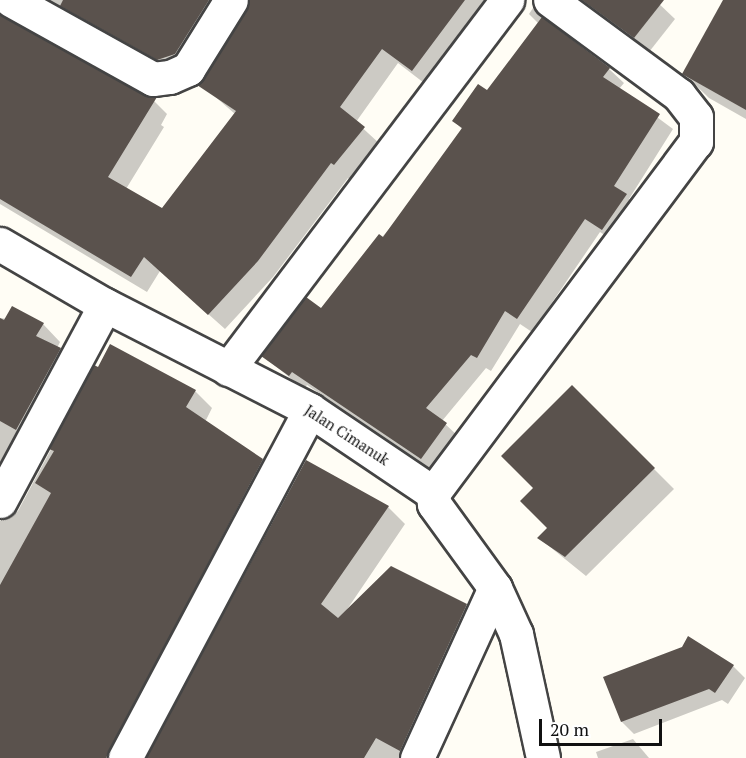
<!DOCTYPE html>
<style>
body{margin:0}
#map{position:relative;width:746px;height:758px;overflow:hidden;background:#fffdf5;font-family:"PT Serif",serif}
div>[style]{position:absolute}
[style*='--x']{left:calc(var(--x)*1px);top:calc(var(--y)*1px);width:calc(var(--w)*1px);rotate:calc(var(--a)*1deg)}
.shadow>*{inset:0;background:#0003}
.building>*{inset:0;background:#5a524d}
.roads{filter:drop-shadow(2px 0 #444) drop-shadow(-2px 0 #444) drop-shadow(0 2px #444) drop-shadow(0 -2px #444)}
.minor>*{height:33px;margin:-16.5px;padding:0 16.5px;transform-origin:16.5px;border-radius:16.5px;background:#fff}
span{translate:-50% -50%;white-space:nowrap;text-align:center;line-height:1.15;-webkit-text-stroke:6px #fff;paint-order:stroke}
.street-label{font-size:15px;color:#111}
.scale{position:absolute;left:539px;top:719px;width:123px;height:27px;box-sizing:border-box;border:3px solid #111;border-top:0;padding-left:8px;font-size:18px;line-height:21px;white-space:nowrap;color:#111;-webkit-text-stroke:4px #fff;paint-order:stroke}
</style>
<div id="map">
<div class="shadow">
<i style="clip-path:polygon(0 0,9px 7px,10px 22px,151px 98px,167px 114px,161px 125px,164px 127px,126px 189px,163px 210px,235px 114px,211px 93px,273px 0,493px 0,428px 86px,398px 63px,356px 122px,380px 144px,350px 180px,348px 178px,273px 277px,225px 329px,160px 271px,147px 292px,0 204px)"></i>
<i style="clip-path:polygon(39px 0,230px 0,174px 75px)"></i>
<i style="clip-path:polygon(579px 0,655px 0,675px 19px,649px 52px)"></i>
<i style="clip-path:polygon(725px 0,746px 0,746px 119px,709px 98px,684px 74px)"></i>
<i style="clip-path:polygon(533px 8px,609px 69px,624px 83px,619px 89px,673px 129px,629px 199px,640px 209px,617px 243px,600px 232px,532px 332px,520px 324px,491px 371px,486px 368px,442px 421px,460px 438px,436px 472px,307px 385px,304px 389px,263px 356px,321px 310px,420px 192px,463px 130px,454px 121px,488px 92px,539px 24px,529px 14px)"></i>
<i style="clip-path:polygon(0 318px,43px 324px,60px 342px,57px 348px,77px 367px,0 512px)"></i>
<i style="clip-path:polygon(95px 367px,195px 391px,212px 408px,205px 422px,262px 460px,279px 477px,130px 758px,0 758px,0 521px,18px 511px)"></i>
<i style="clip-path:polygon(572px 387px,674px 489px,586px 576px,539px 538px,549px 528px,535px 488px)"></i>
<i style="clip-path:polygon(388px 507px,405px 524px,346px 611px,466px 606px,483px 623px,424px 758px,148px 758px)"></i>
<i style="clip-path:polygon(733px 666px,745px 678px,728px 704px,722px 700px,634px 734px,622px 722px,605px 678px)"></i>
<i style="clip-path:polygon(633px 739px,649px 758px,598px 758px,596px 752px)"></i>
</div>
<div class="building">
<i style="clip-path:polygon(63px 0,209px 0,175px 54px,157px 60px,60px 6px)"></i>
<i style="clip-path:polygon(250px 0,465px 0,412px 71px,382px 49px,340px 107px,365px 127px,334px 165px,331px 163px,258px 261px,208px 315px,144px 257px,131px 277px,0 199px,0 15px,144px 95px,157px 97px,108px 177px,162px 208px,236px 111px,197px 85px)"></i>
<i style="clip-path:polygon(582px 0,664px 0,634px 38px)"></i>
<i style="clip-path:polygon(723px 0,746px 0,746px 110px,682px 74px)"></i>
<i style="clip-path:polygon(542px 17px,610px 68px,603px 77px,660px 114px,614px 186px,627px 194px,602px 230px,585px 219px,517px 319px,505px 311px,477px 358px,471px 355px,426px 408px,447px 423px,421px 459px,292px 372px,289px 376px,261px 356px,306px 297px,321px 308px,379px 234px,383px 237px,462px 128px,452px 121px,478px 84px,487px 90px)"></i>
<i style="clip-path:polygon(12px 306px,44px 323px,36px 336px,61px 348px,16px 430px,0 421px,0 318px,4px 320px)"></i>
<i style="clip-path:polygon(110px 344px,196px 390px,186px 407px,263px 459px,106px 758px,0 758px,0 585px,51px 493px,35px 483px,54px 451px,49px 449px,94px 365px,98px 367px)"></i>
<i style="clip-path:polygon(572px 385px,655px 468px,565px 557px,537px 538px,547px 528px,520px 501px,533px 488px,501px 456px)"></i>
<i style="clip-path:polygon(306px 460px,389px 506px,321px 604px,338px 618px,391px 566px,467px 604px,400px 751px,376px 738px,364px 758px,146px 758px)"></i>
<i style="clip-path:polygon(688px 636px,734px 665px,715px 693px,709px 689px,621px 722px,603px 677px,682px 647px)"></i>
</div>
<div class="roads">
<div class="minor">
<i style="--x:11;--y:0;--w:162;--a:29.1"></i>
<i style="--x:153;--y:79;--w:17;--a:-7"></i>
<i style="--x:170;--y:77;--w:20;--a:-24"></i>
<i style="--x:188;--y:69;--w:81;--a:-58.1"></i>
<i style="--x:0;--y:244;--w:121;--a:30.2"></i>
<i style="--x:105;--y:305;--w:230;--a:27.1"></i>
<i style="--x:310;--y:410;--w:148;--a:34"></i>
<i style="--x:433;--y:493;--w:11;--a:85"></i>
<i style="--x:434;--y:504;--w:104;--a:54"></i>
<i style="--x:495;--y:588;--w:51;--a:65.5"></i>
<i style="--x:516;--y:634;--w:127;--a:77.7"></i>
<i style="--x:228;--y:369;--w:463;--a:-52.9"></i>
<i style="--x:433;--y:493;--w:439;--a:-53.2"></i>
<i style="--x:696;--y:142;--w:25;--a:-90"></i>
<i style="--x:696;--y:117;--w:28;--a:-128"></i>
<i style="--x:679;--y:95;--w:160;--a:-143.6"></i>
<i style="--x:0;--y:501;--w:222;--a:-61.8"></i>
<i style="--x:125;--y:758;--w:394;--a:-62"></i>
<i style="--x:417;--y:758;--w:187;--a:-65.4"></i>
</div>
</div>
<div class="street-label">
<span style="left:347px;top:435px;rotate:33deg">Jalan Cimanuk</span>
</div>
<div class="scale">20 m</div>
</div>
